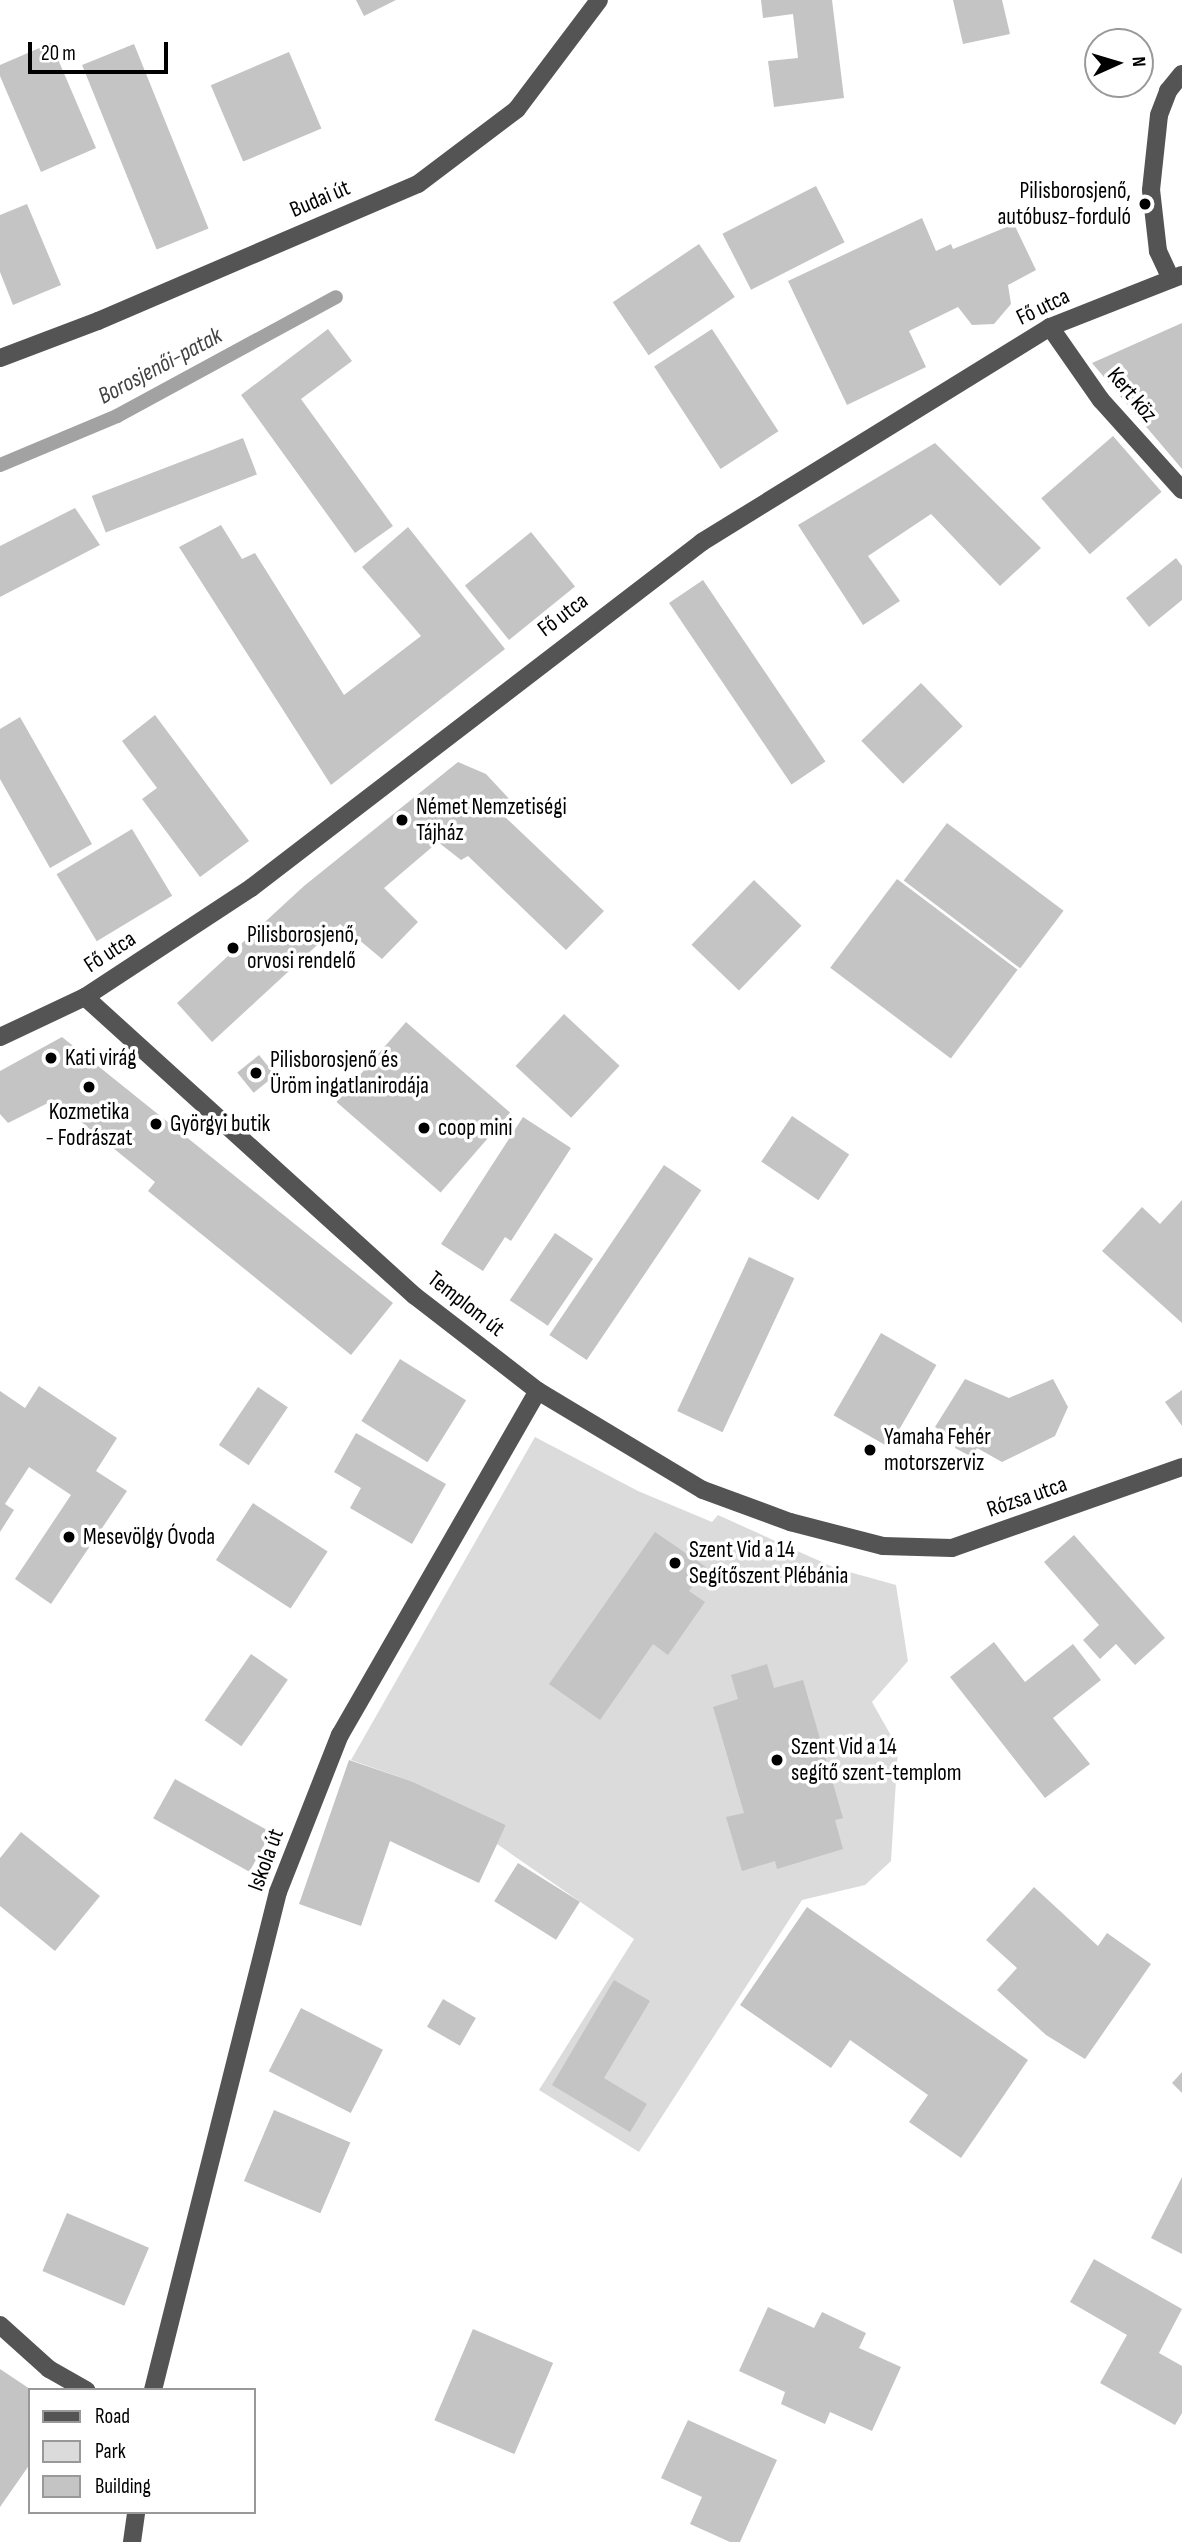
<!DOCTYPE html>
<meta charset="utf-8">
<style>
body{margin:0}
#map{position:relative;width:1182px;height:2542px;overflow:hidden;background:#fff;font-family:"Sofia Sans Condensed",sans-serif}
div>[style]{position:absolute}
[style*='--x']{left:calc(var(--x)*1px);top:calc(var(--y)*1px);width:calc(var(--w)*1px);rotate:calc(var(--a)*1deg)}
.green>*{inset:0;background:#dbdbdb}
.stream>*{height:14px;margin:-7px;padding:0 7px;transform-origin:7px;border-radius:7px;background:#a2a2a2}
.building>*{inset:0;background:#c4c4c4;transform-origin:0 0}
.minor>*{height:18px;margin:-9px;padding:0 9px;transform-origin:9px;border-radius:9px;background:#545454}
.dots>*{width:19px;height:19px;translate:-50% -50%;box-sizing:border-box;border:4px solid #fff;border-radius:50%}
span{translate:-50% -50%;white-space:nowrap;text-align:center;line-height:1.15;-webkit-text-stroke:7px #fff;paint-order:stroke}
.poi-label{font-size:23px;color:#000}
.right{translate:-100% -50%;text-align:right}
.left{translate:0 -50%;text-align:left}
.street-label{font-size:23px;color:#000}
.water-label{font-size:24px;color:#434343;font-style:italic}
.legend{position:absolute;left:28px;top:2388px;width:228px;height:126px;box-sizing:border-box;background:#fff;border:2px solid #999;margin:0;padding:9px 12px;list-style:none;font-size:21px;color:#000}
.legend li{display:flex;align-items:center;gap:14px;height:35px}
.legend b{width:35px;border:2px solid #999}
.north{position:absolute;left:1084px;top:28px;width:70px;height:70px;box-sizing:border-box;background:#fff;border:2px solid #999;border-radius:50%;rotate:86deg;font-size:19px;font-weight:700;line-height:28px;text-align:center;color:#000}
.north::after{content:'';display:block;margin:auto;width:24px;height:32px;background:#000;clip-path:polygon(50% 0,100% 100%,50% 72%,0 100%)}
.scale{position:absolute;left:28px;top:42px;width:140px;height:32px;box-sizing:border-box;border:4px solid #000;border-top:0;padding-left:9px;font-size:21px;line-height:24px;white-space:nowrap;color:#000;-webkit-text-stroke:5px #fff;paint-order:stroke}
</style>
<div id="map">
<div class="green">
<i style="clip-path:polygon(535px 1437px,638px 1491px,712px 1522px,718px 1515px,835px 1568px,896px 1585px,908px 1661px,872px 1702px,898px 1748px,891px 1861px,865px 1885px,802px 1900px,639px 2152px,539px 2090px,634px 1939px,497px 1844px,506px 1825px,411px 1781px,351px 1760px)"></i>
</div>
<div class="stream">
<i style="--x:0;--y:465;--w:127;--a:-22.7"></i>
<i style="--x:117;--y:416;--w:249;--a:-28.5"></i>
</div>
<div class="building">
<i style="clip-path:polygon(356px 0,396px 0,364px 16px)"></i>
<i style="clip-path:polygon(761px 0,832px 0,844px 98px,774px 107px,768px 61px,798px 58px,793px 14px,763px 18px)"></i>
<i style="clip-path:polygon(953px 0,1002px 0,1010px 34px,963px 44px)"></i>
<i style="clip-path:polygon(51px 43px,96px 148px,41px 172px,0 76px,0 65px)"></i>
<i style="left:134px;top:44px;width:199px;height:56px;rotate:68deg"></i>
<i style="left:289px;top:52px;width:83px;height:85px;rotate:67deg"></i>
<i style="left:816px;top:186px;width:63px;height:105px;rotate:63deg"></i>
<i style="clip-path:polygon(27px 204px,61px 285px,13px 305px,0 272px,0 215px)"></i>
<i style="clip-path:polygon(922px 218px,936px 251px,951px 244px,953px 249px,1014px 224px,1036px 270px,1008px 285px,1011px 304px,994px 324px,972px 325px,958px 307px,909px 331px,926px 367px,847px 405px,788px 281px)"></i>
<i style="left:699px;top:244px;width:64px;height:104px;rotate:56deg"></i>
<i style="clip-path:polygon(1182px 323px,1182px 469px,1092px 363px)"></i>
<i style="clip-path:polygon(328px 329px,352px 361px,301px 399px,393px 526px,355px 553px,241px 395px)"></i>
<i style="left:712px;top:329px;width:122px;height:69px;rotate:57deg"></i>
<i style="left:1113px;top:436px;width:74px;height:95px;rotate:49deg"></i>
<i style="left:243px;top:438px;width:39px;height:162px;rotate:69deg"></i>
<i style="clip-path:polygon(935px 443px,1041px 548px,1000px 586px,931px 514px,868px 556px,900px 601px,863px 625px,798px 525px)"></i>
<i style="clip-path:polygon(75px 508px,100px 545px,0 597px,0 546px)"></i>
<i style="clip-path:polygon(221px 525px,242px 559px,255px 553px,344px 695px,421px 636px,362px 567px,408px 527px,505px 649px,331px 785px,179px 547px)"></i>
<i style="left:531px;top:532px;width:70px;height:85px;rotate:51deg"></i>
<i style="clip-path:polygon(1176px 558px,1182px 566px,1182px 600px,1149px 627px,1126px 598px)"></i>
<i style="left:703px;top:580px;width:219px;height:41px;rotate:56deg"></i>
<i style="left:921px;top:683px;width:60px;height:83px;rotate:46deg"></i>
<i style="clip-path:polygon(155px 715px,249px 841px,200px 877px,142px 799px,157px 788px,122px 741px)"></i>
<i style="clip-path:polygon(20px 717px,92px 844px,50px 868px,0 779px,0 729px)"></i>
<i style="clip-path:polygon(458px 762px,486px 774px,515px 805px,505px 817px,604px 911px,566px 950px,468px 856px,461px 860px,438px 842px,384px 888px,418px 922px,382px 959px,340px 924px,212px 1042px,177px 1003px,304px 886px)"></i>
<i style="left:947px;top:823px;width:146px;height:72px;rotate:37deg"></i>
<i style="left:132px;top:829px;width:78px;height:88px;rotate:59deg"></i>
<i style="left:897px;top:879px;width:151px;height:111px;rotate:37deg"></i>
<i style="left:754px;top:880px;width:66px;height:90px;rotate:44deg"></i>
<i style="left:564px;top:1014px;width:76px;height:71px;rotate:43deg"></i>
<i style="left:406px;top:1022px;width:138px;height:106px;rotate:41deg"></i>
<i style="clip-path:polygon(62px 1037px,393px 1303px,351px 1355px,148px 1191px,155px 1182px,54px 1100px,8px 1123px,0 1114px,0 1071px)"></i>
<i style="left:259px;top:1055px;width:26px;height:28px;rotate:51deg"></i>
<i style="left:792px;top:1116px;width:69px;height:55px;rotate:34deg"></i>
<i style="clip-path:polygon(523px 1117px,571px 1148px,511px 1241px,505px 1237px,483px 1271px,441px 1244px)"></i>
<i style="left:664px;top:1165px;width:45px;height:205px;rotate:34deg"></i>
<i style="clip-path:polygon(1182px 1200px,1182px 1323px,1102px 1251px,1142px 1207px,1160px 1224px)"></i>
<i style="left:555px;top:1233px;width:46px;height:81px;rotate:34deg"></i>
<i style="left:749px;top:1257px;width:50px;height:170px;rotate:25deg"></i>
<i style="left:881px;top:1333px;width:64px;height:95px;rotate:30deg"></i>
<i style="left:400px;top:1359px;width:78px;height:73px;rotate:32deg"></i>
<i style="clip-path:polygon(965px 1379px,1009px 1398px,1053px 1379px,1068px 1407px,1055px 1436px,1002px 1462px,977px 1448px,972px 1457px,955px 1448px,958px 1441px,935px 1427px)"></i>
<i style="clip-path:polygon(39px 1386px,117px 1438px,96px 1471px,127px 1491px,51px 1604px,15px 1579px,71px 1495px,29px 1467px,5px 1504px,14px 1510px,0 1532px,0 1391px,25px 1408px)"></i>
<i style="left:258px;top:1387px;width:36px;height:70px;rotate:34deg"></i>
<i style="clip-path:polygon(1182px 1390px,1182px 1426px,1165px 1402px)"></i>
<i style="clip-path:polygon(356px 1433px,446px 1484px,412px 1544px,350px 1508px,361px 1488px,334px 1472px)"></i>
<i style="left:253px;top:1503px;width:89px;height:68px;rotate:33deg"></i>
<i style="clip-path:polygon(655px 1532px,706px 1567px,689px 1591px,705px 1602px,668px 1655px,653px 1644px,600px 1720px,549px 1684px)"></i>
<i style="clip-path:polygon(1074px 1535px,1165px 1638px,1135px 1665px,1116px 1644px,1100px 1659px,1083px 1640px,1099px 1625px,1044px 1562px)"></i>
<i style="clip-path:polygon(994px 1642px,1025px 1682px,1073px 1644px,1101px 1680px,1053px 1718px,1090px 1764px,1045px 1798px,950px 1677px)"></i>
<i style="left:251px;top:1654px;width:45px;height:81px;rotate:35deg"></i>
<i style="clip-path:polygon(767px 1664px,774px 1688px,803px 1680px,843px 1818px,835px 1820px,843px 1849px,777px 1869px,775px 1861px,742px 1871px,726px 1817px,744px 1813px,713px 1707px,738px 1699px,731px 1675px)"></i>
<i style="clip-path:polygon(349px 1760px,411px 1781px,506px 1825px,479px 1883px,390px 1841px,361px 1926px,299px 1904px)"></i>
<i style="left:175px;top:1779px;width:110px;height:45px;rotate:29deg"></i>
<i style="clip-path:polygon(21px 1832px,100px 1896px,55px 1951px,0 1906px,0 1858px)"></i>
<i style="left:518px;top:1863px;width:73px;height:45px;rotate:32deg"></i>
<i style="clip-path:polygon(1034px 1887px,1098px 1946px,1107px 1933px,1151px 1964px,1085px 2059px,1046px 2035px,997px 1990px,1017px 1968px,986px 1940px)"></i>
<i style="clip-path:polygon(807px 1907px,1028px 2060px,961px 2158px,909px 2122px,928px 2095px,850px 2040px,831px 2068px,740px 2005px)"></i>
<i style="clip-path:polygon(614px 1980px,650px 2001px,604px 2078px,647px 2104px,630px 2132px,552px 2085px)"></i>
<i style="left:443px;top:1999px;width:38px;height:32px;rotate:30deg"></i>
<i style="left:301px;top:2008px;width:92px;height:71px;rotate:27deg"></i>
<i style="clip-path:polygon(1182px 2072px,1182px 2093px,1172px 2083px)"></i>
<i style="left:274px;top:2110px;width:83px;height:77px;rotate:23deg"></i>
<i style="clip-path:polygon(1182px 2177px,1182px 2254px,1151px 2238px)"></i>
<i style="left:67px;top:2213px;width:89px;height:63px;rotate:23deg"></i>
<i style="clip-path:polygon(1094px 2259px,1182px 2309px,1159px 2353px,1182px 2366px,1182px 2413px,1175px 2425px,1100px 2383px,1127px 2335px,1070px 2302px)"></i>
<i style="clip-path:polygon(768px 2307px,814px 2328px,822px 2312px,866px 2333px,859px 2348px,901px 2367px,872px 2431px,830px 2412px,825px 2424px,781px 2404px,785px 2392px,739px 2371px)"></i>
<i style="left:473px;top:2329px;width:87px;height:99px;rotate:23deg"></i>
<i style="clip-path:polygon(0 2369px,30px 2389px,30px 2464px,0 2507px)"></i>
<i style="clip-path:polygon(688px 2420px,777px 2460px,740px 2542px,730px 2542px,690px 2524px,702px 2497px,661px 2478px)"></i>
</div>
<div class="minor">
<i style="--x:1171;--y:279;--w:31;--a:-115"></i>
<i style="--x:1158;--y:251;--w:61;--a:-96.5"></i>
<i style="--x:1151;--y:190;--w:75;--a:-83.9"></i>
<i style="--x:1159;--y:115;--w:26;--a:-69"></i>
<i style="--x:1168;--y:91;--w:22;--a:-51"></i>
<i style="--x:1050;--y:327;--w:89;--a:55.1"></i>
<i style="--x:1101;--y:400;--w:121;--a:48"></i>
<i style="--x:0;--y:358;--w:105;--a:-20.7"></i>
<i style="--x:98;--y:321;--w:348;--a:-23.2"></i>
<i style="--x:418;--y:184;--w:124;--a:-37.1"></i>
<i style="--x:517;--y:109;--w:136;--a:-53"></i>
<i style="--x:85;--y:997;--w:445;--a:42.2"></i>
<i style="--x:415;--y:1296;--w:155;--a:37.7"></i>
<i style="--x:538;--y:1391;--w:192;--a:31"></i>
<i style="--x:703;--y:1490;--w:93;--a:20.2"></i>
<i style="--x:790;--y:1522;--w:96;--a:14.5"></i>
<i style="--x:883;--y:1546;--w:69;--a:1.7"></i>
<i style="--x:952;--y:1548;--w:244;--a:-19.4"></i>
<i style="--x:0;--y:1037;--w:94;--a:-25.2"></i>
<i style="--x:85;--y:997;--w:199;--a:-33.3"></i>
<i style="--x:251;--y:888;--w:568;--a:-37.49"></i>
<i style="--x:702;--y:542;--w:409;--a:-31.7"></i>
<i style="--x:1050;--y:327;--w:142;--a:-21.5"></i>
<i style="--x:0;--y:2325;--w:66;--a:41.9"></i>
<i style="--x:49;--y:2369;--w:43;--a:29.6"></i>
<i style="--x:153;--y:2390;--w:513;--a:-75.91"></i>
<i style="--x:278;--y:1892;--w:169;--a:-68.5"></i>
<i style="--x:340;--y:1735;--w:397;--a:-60.1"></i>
<i style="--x:132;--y:2542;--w:30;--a:-82"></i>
</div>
<div class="dots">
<i style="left:1145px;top:204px;background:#000"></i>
<i style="left:402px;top:820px;background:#000"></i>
<i style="left:233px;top:948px;background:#000"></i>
<i style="left:51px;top:1058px;background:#000"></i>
<i style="left:256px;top:1073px;background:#000"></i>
<i style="left:89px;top:1087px;background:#000"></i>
<i style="left:156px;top:1124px;background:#000"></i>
<i style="left:424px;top:1128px;background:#000"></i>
<i style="left:870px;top:1450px;background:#000"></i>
<i style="left:69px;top:1537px;background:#000"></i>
<i style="left:675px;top:1563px;background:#000"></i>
<i style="left:777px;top:1760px;background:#000"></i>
</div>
<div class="poi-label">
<span class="right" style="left:1131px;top:204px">Pilisborosjenő,<br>autóbusz-forduló</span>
<span class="left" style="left:416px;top:820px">Német Nemzetiségi<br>Tájház</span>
<span class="left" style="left:247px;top:948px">Pilisborosjenő,<br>orvosi rendelő</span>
<span class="left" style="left:65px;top:1058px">Kati virág</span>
<span class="left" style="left:270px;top:1073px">Pilisborosjenő és<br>Üröm ingatlanirodája</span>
<span style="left:89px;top:1125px">Kozmetika<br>- Fodrászat</span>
<span class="left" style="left:170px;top:1124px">Györgyi butik</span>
<span class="left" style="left:438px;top:1128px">coop mini</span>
<span class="left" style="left:884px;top:1450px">Yamaha Fehér<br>motorszerviz</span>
<span class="left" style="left:83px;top:1537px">Mesevölgy Óvoda</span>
<span class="left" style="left:689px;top:1563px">Szent Vid a 14<br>Segítőszent Plébánia</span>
<span class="left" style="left:791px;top:1760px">Szent Vid a 14<br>segítő szent-templom</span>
</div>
<div class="street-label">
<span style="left:320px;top:199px;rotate:-23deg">Budai út</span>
<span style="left:1043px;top:307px;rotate:-26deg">Fő utca</span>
<span style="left:1132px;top:395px;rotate:50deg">Kert köz</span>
<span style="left:563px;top:615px;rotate:-37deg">Fő utca</span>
<span style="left:110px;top:952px;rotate:-33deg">Fő utca</span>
<span style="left:466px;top:1304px;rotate:38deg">Templom út</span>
<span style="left:1027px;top:1497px;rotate:-19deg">Rózsa utca</span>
<span style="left:266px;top:1860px;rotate:-70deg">Iskola út</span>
</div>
<div class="water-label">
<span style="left:160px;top:366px;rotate:-28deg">Borosjenői-patak</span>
</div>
<ul class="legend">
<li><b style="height:9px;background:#545454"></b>Road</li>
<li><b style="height:19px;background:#dbdbdb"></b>Park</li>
<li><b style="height:19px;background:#c4c4c4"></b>Building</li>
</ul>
<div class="north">N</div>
<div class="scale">20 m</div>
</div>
